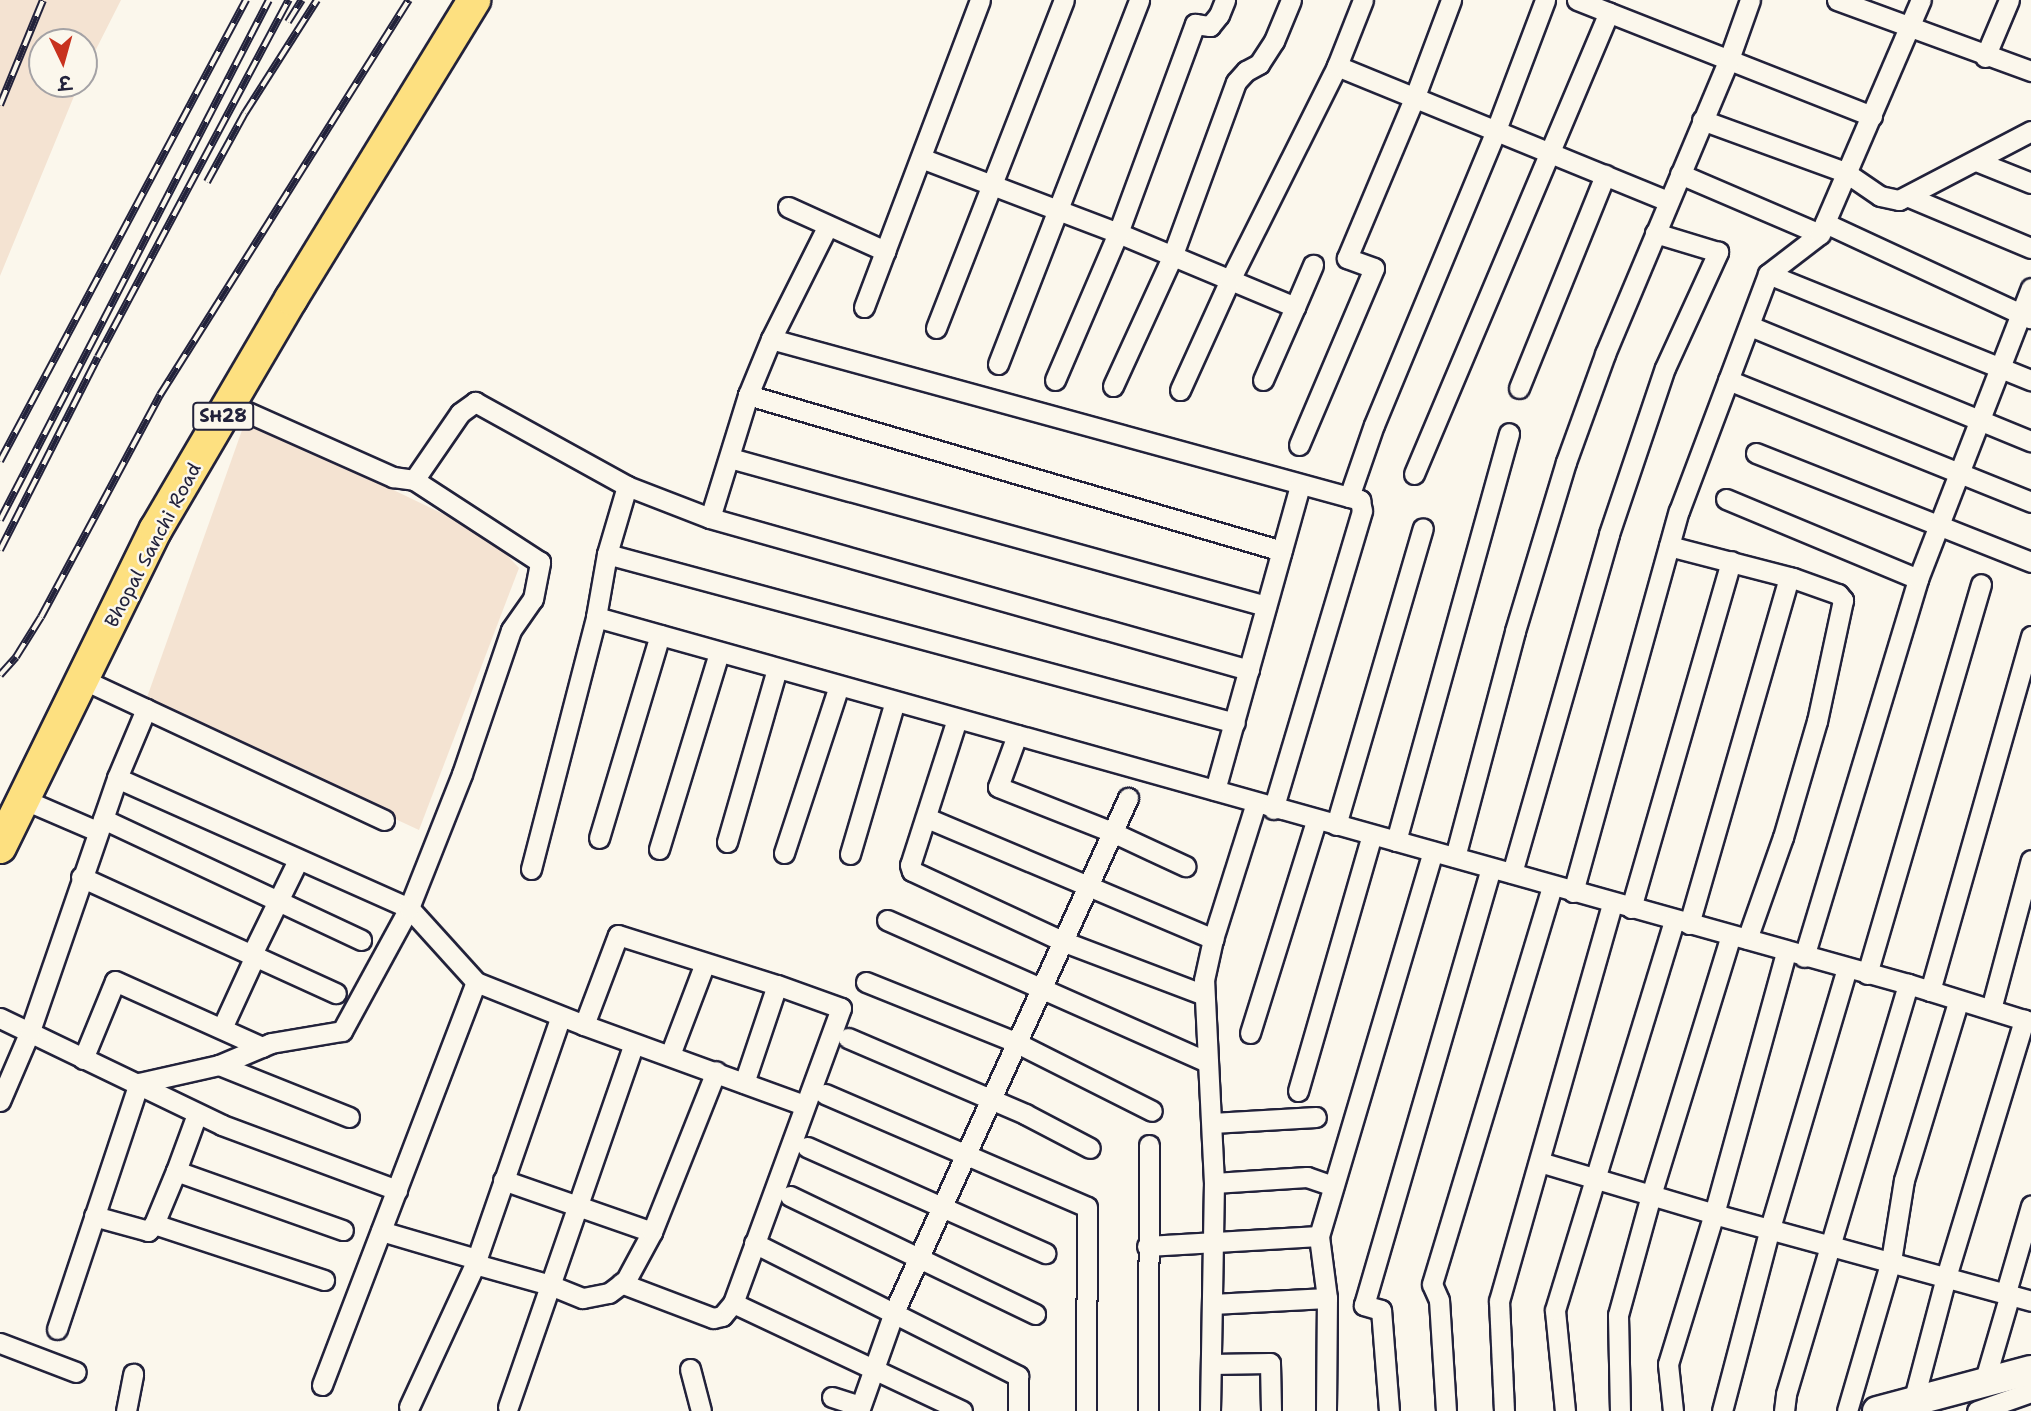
<!DOCTYPE html>
<meta charset="utf-8">
<style>
body{margin:0}
#map{position:relative;width:2031px;height:1411px;overflow:hidden;background:#fbf7ec;font-family:"Shantell Sans","Playpen Sans Deva",sans-serif}
div>[style]{position:absolute}
[style*='--x']{left:calc(var(--x)*1px);top:calc(var(--y)*1px);width:calc(var(--w)*1px);rotate:calc(var(--a)*1deg)}
.built>*{inset:0;background:#f4e3d2}
.roads{filter:drop-shadow(2px 0 #22223b) drop-shadow(-2px 0 #22223b) drop-shadow(0 2px #22223b) drop-shadow(0 -2px #22223b)}
.street>*{height:19px;margin:-9.5px;padding:0 9.5px;transform-origin:9.5px;border-radius:9.5px;background:#fbf7ec}
.secondary>*{height:28px;margin:-14px;padding:0 14px;transform-origin:14px;border-radius:14px;background:#fbf7ec}
.primary>*{height:32px;margin:-16px;padding:0 16px;transform-origin:16px;border-radius:16px;background:#fde080}
.rail>*{height:8px;margin-top:-4px;transform-origin:0;background:repeating-linear-gradient(90deg,#fbf7ec 0 16px,#22223b 0 32px);box-sizing:border-box;border-block:2px solid #22223b}
span{translate:-50% -50%;white-space:nowrap;text-align:center;line-height:1.15;-webkit-text-stroke:5px #fbf7ec;paint-order:stroke}
.shield-label span{padding:2px 5px;background:#fbf7ec;border:2px solid;border-radius:5px;-webkit-text-stroke-width:0}
.shield-label{font-size:18px;color:#22223b;font-weight:700}
.street-label{font-size:19px;color:#22223b}
.north{position:absolute;left:28px;top:28px;width:70px;height:70px;box-sizing:border-box;background:#fbf7ec;border:2px solid #a4a2a5;border-radius:50%;rotate:175deg;font-size:19px;font-weight:700;line-height:28px;text-align:center;color:#22223b}
.north::after{content:'';display:block;margin:auto;width:24px;height:32px;background:#c8321e;clip-path:polygon(50% 0,100% 100%,50% 72%,0 100%)}
</style>
<div id="map">
<div class="built">
<i style="clip-path:polygon(0 0,121px 0,84px 73px,84px 42px,42px 42px,42px 84px,79px 84px,0 276px)"></i>
<i style="clip-path:polygon(246px 419px,489px 536px,519px 568px,419px 830px,145px 703px)"></i>
</div>
<div class="roads">
<div class="street">
<i style="--x:1577;--y:0;--w:317;--a:21.5"></i>
<i style="--x:1837;--y:0;--w:207;--a:20.1"></i>
<i style="--x:1985;--y:57;--w:62;--a:-67.2"></i>
<i style="--x:1337;--y:66;--w:357;--a:22.2"></i>
<i style="--x:1702;--y:120;--w:152;--a:20"></i>
<i style="--x:1845;--y:172;--w:42;--a:34.4"></i>
<i style="--x:1880;--y:196;--w:19;--a:12"></i>
<i style="--x:1899;--y:200;--w:149;--a:-27.6"></i>
<i style="--x:921;--y:158;--w:211;--a:20.8"></i>
<i style="--x:1118;--y:233;--w:192;--a:22.7"></i>
<i style="--x:1295;--y:307;--w:46;--a:-66.8"></i>
<i style="--x:1976;--y:161;--w:59;--a:21.8"></i>
<i style="--x:1680;--y:174;--w:152;--a:23.2"></i>
<i style="--x:1909;--y:197;--w:132;--a:22.7"></i>
<i style="--x:788;--y:207;--w:107;--a:24.4"></i>
<i style="--x:1825;--y:223;--w:226;--a:24.9"></i>
<i style="--x:1768;--y:274;--w:284;--a:22"></i>
<i style="--x:864;--y:307;--w:328;--a:-69.3"></i>
<i style="--x:1750;--y:326;--w:304;--a:22.3"></i>
<i style="--x:936;--y:328;--w:352;--a:-68.7"></i>
<i style="--x:771;--y:339;--w:127;--a:-63.4"></i>
<i style="--x:998;--y:364;--w:390;--a:-68.8"></i>
<i style="--x:1055;--y:380;--w:160;--a:-66.8"></i>
<i style="--x:1118;--y:233;--w:223;--a:-69.8"></i>
<i style="--x:1195;--y:24;--w:15;--a:8"></i>
<i style="--x:1210;--y:26;--w:14;--a:-51"></i>
<i style="--x:1219;--y:15;--w:16;--a:-68"></i>
<i style="--x:1263;--y:380;--w:80;--a:-66.3"></i>
<i style="--x:1728;--y:380;--w:327;--a:21.9"></i>
<i style="--x:1113;--y:386;--w:142;--a:-65.4"></i>
<i style="--x:1172;--y:257;--w:186;--a:-69.9"></i>
<i style="--x:1236;--y:82;--w:15;--a:-48"></i>
<i style="--x:1246;--y:71;--w:15;--a:-28"></i>
<i style="--x:1259;--y:64;--w:27;--a:-57"></i>
<i style="--x:1274;--y:41;--w:44;--a:-67.5"></i>
<i style="--x:1519;--y:388;--w:230;--a:-68"></i>
<i style="--x:1180;--y:390;--w:119;--a:-65.6"></i>
<i style="--x:1229;--y:282;--w:241;--a:-63.4"></i>
<i style="--x:1337;--y:66;--w:71;--a:-68.5"></i>
<i style="--x:748;--y:395;--w:556;--a:16.28"></i>
<i style="--x:229;--y:404;--w:180;--a:24"></i>
<i style="--x:393;--y:477;--w:21;--a:8"></i>
<i style="--x:414;--y:480;--w:81;--a:-55.5"></i>
<i style="--x:460;--y:413;--w:19;--a:-36"></i>
<i style="--x:475;--y:402;--w:174;--a:28.9"></i>
<i style="--x:627;--y:486;--w:89;--a:21.1"></i>
<i style="--x:710;--y:518;--w:129;--a:-72.8"></i>
<i style="--x:748;--y:395;--w:61;--a:-67.7"></i>
<i style="--x:771;--y:339;--w:611;--a:15.29"></i>
<i style="--x:1360;--y:500;--w:11;--a:80"></i>
<i style="--x:1362;--y:511;--w:311;--a:106.6"></i>
<i style="--x:1299;--y:445;--w:192;--a:-67"></i>
<i style="--x:1374;--y:268;--w:29;--a:-160"></i>
<i style="--x:1347;--y:258;--w:173;--a:-67.2"></i>
<i style="--x:1414;--y:99;--w:106;--a:-69.5"></i>
<i style="--x:1756;--y:453;--w:296;--a:21.6"></i>
<i style="--x:730;--y:458;--w:556;--a:15.44"></i>
<i style="--x:1414;--y:474;--w:501;--a:-67.12"></i>
<i style="--x:1349;--y:497;--w:76;--a:-70.9"></i>
<i style="--x:1374;--y:425;--w:319;--a:-67.5"></i>
<i style="--x:1496;--y:130;--w:139;--a:-69.3"></i>
<i style="--x:1726;--y:499;--w:208;--a:22.6"></i>
<i style="--x:710;--y:518;--w:560;--a:15.75"></i>
<i style="--x:1669;--y:546;--w:128;--a:14.5"></i>
<i style="--x:1793;--y:578;--w:48;--a:19.6"></i>
<i style="--x:1838;--y:594;--w:8;--a:50"></i>
<i style="--x:1843;--y:600;--w:124;--a:102.1"></i>
<i style="--x:1817;--y:721;--w:121;--a:106.3"></i>
<i style="--x:1783;--y:837;--w:108;--a:109.4"></i>
<i style="--x:607;--y:554;--w:650;--a:15.06"></i>
<i style="--x:596;--y:617;--w:1362;--a:15.63"></i>
<i style="--x:1908;--y:984;--w:129;--a:17.2"></i>
<i style="--x:84;--y:680;--w:331;--a:25"></i>
<i style="--x:957;--y:719;--w:153;--a:107.8"></i>
<i style="--x:910;--y:865;--w:6;--a:72"></i>
<i style="--x:912;--y:871;--w:166;--a:25"></i>
<i style="--x:1062;--y:941;--w:152;--a:20.8"></i>
<i style="--x:1017;--y:735;--w:55;--a:110.1"></i>
<i style="--x:998;--y:787;--w:123;--a:21.5"></i>
<i style="--x:1112;--y:832;--w:81;--a:25"></i>
<i style="--x:117;--y:778;--w:320;--a:24"></i>
<i style="--x:409;--y:908;--w:100;--a:47.8"></i>
<i style="--x:476;--y:982;--w:116;--a:21.7"></i>
<i style="--x:584;--y:1025;--w:234;--a:20"></i>
<i style="--x:1215;--y:790;--w:316;--a:-74.4"></i>
<i style="--x:25;--y:800;--w:78;--a:23.3"></i>
<i style="--x:927;--y:818;--w:311;--a:22.9"></i>
<i style="--x:103;--y:819;--w:285;--a:25.1"></i>
<i style="--x:1336;--y:825;--w:309;--a:-73.7"></i>
<i style="--x:599;--y:838;--w:212;--a:-73.3"></i>
<i style="--x:1396;--y:841;--w:423;--a:-74.5"></i>
<i style="--x:727;--y:842;--w:180;--a:-73.9"></i>
<i style="--x:659;--y:849;--w:205;--a:-73"></i>
<i style="--x:784;--y:853;--w:176;--a:-71.8"></i>
<i style="--x:850;--y:854;--w:159;--a:-73.6"></i>
<i style="--x:1455;--y:857;--w:234;--a:-75.1"></i>
<i style="--x:1515;--y:631;--w:177;--a:-73.2"></i>
<i style="--x:1566;--y:462;--w:115;--a:-70.1"></i>
<i style="--x:1605;--y:354;--w:317;--a:-67.2"></i>
<i style="--x:1728;--y:62;--w:66;--a:-70.5"></i>
<i style="--x:531;--y:869;--w:260;--a:-75.5"></i>
<i style="--x:596;--y:617;--w:64;--a:-80.1"></i>
<i style="--x:607;--y:554;--w:71;--a:-73.6"></i>
<i style="--x:1512;--y:873;--w:353;--a:-74"></i>
<i style="--x:1609;--y:534;--w:175;--a:-71.4"></i>
<i style="--x:1665;--y:368;--w:128;--a:-65.4"></i>
<i style="--x:1718;--y:252;--w:66;--a:-163.2"></i>
<i style="--x:81;--y:877;--w:280;--a:24.5"></i>
<i style="--x:1573;--y:892;--w:395;--a:-74.5"></i>
<i style="--x:1679;--y:511;--w:253;--a:-69.4"></i>
<i style="--x:1768;--y:274;--w:66;--a:-37.6"></i>
<i style="--x:1820;--y:234;--w:255;--a:-66.7"></i>
<i style="--x:1631;--y:908;--w:361;--a:-73.9"></i>
<i style="--x:887;--y:920;--w:351;--a:23.9"></i>
<i style="--x:1689;--y:924;--w:361;--a:-73.9"></i>
<i style="--x:252;--y:954;--w:105;--a:-63.9"></i>
<i style="--x:1804;--y:957;--w:395;--a:-73.2"></i>
<i style="--x:1918;--y:579;--w:312;--a:-68.8"></i>
<i style="--x:1867;--y:974;--w:406;--a:-73.7"></i>
<i style="--x:866;--y:982;--w:161;--a:21.9"></i>
<i style="--x:1015;--y:1042;--w:153;--a:26.7"></i>
<i style="--x:1930;--y:991;--w:369;--a:-74.1"></i>
<i style="--x:1991;--y:1009;--w:154;--a:-75"></i>
<i style="--x:0;--y:1018;--w:246;--a:25.7"></i>
<i style="--x:222;--y:1125;--w:187;--a:20.4"></i>
<i style="--x:584;--y:1025;--w:96;--a:-69.3"></i>
<i style="--x:618;--y:935;--w:167;--a:17.5"></i>
<i style="--x:777;--y:985;--w:68;--a:19.8"></i>
<i style="--x:841;--y:1008;--w:314;--a:110.1"></i>
<i style="--x:733;--y:1303;--w:17;--a:130"></i>
<i style="--x:722;--y:1316;--w:9;--a:167"></i>
<i style="--x:713;--y:1318;--w:98;--a:-159.2"></i>
<i style="--x:222;--y:1028;--w:79;--a:-65.4"></i>
<i style="--x:1250;--y:1033;--w:222;--a:-72.7"></i>
<i style="--x:848;--y:1038;--w:193;--a:23.2"></i>
<i style="--x:1025;--y:1114;--w:73;--a:27.6"></i>
<i style="--x:670;--y:1055;--w:98;--a:-69.2"></i>
<i style="--x:83;--y:1059;--w:84;--a:-67.7"></i>
<i style="--x:115;--y:981;--w:161;--a:24.2"></i>
<i style="--x:219;--y:1065;--w:56;--a:-22.9"></i>
<i style="--x:271;--y:1043;--w:72;--a:-9.6"></i>
<i style="--x:342;--y:1031;--w:140;--a:-61.4"></i>
<i style="--x:409;--y:908;--w:144;--a:-68.4"></i>
<i style="--x:462;--y:774;--w:152;--a:-71.2"></i>
<i style="--x:511;--y:630;--w:38;--a:-55"></i>
<i style="--x:533;--y:599;--w:38;--a:-79"></i>
<i style="--x:540;--y:562;--w:150;--a:-146.9"></i>
<i style="--x:744;--y:1083;--w:103;--a:-71.4"></i>
<i style="--x:1298;--y:1091;--w:266;--a:-73.9"></i>
<i style="--x:825;--y:1094;--w:285;--a:23.3"></i>
<i style="--x:1087;--y:1207;--w:204;--a:90.3"></i>
<i style="--x:0;--y:1101;--w:76;--a:-66.8"></i>
<i style="--x:30;--y:1031;--w:268;--a:-71"></i>
<i style="--x:117;--y:778;--w:75;--a:-67.2"></i>
<i style="--x:197;--y:1114;--w:61;--a:110.2"></i>
<i style="--x:176;--y:1171;--w:177;--a:19.5"></i>
<i style="--x:1212;--y:1123;--w:104;--a:-3.3"></i>
<i style="--x:807;--y:1147;--w:261;--a:24"></i>
<i style="--x:1540;--y:1162;--w:182;--a:16.6"></i>
<i style="--x:1714;--y:1214;--w:329;--a:15.3"></i>
<i style="--x:176;--y:1171;--w:57;--a:112.5"></i>
<i style="--x:154;--y:1224;--w:179;--a:18.2"></i>
<i style="--x:503;--y:1180;--w:158;--a:19.2"></i>
<i style="--x:1214;--y:1183;--w:93;--a:-3.7"></i>
<i style="--x:1307;--y:1177;--w:28;--a:19"></i>
<i style="--x:790;--y:1196;--w:272;--a:25.7"></i>
<i style="--x:94;--y:1216;--w:56;--a:15.5"></i>
<i style="--x:148;--y:1231;--w:9;--a:-49"></i>
<i style="--x:381;--y:1231;--w:99;--a:16.4"></i>
<i style="--x:754;--y:1243;--w:296;--a:26.7"></i>
<i style="--x:1018;--y:1376;--w:35;--a:90"></i>
<i style="--x:1147;--y:1246;--w:172;--a:-3.3"></i>
<i style="--x:475;--y:1264;--w:78;--a:15.6"></i>
<i style="--x:550;--y:1285;--w:35;--a:22"></i>
<i style="--x:583;--y:1298;--w:26;--a:-11"></i>
<i style="--x:609;--y:1293;--w:21;--a:-37"></i>
<i style="--x:626;--y:1280;--w:55;--a:-61.6"></i>
<i style="--x:652;--y:1232;--w:173;--a:-68.3"></i>
<i style="--x:2006;--y:1292;--w:90;--a:-73.8"></i>
<i style="--x:733;--y:1303;--w:253;--a:25.2"></i>
<i style="--x:1212;--y:1304;--w:115;--a:-3"></i>
<i style="--x:57;--y:1329;--w:259;--a:-71.6"></i>
<i style="--x:139;--y:1083;--w:82;--a:-12.7"></i>
<i style="--x:219;--y:1065;--w:140;--a:21.8"></i>
<i style="--x:0;--y:1343;--w:81;--a:20.9"></i>
<i style="--x:1211;--y:1364;--w:59;--a:-1"></i>
<i style="--x:1270;--y:1363;--w:48;--a:88.8"></i>
<i style="--x:690;--y:1369;--w:43;--a:75.3"></i>
<i style="--x:1984;--y:1383;--w:93;--a:-73.7"></i>
<i style="--x:322;--y:1385;--w:431;--a:-69.1"></i>
<i style="--x:832;--y:1397;--w:28;--a:18"></i>
<i style="--x:1913;--y:1402;--w:129;--a:-75.2"></i>
<i style="--x:1946;--y:1277;--w:269;--a:-73.1"></i>
<i style="--x:409;--y:1407;--w:157;--a:-65.2"></i>
<i style="--x:475;--y:1264;--w:262;--a:-70.9"></i>
<i style="--x:508;--y:1407;--w:384;--a:-70.9"></i>
<i style="--x:126;--y:1411;--w:38;--a:-79"></i>
<i style="--x:859;--y:1411;--w:105;--a:-70.5"></i>
<i style="--x:894;--y:1312;--w:565;--a:-65.52"></i>
<i style="--x:1148;--y:1411;--w:266;--a:-89.8"></i>
<i style="--x:1210;--y:1411;--w:228;--a:-89"></i>
<i style="--x:1214;--y:1183;--w:203;--a:-92.8"></i>
<i style="--x:1204;--y:980;--w:42;--a:-77.6"></i>
<i style="--x:1213;--y:939;--w:143;--a:-72.5"></i>
<i style="--x:1326;--y:1411;--w:113;--a:-89.5"></i>
<i style="--x:1327;--y:1298;--w:63;--a:-97.4"></i>
<i style="--x:1319;--y:1236;--w:401;--a:-73.5"></i>
<i style="--x:1389;--y:1411;--w:101;--a:-94.5"></i>
<i style="--x:1381;--y:1310;--w:18;--a:-164"></i>
<i style="--x:1364;--y:1305;--w:455;--a:-73.8"></i>
<i style="--x:1446;--y:1411;--w:111;--a:-93.6"></i>
<i style="--x:1439;--y:1300;--w:17;--a:-114"></i>
<i style="--x:1432;--y:1284;--w:416;--a:-73.2"></i>
<i style="--x:1504;--y:1411;--w:110;--a:-92.6"></i>
<i style="--x:1499;--y:1301;--w:414;--a:-74.1"></i>
<i style="--x:1565;--y:1411;--w:101;--a:-95.7"></i>
<i style="--x:1555;--y:1310;--w:408;--a:-73"></i>
<i style="--x:1620;--y:1411;--w:96;--a:-91.2"></i>
<i style="--x:1618;--y:1315;--w:124;--a:-74.6"></i>
<i style="--x:1651;--y:1195;--w:272;--a:-72.9"></i>
<i style="--x:1673;--y:1411;--w:47;--a:-96.1"></i>
<i style="--x:1668;--y:1364;--w:157;--a:-73"></i>
<i style="--x:1714;--y:1214;--w:272;--a:-74.6"></i>
<i style="--x:1722;--y:1411;--w:189;--a:-75.3"></i>
<i style="--x:1770;--y:1228;--w:271;--a:-73.5"></i>
<i style="--x:1784;--y:1411;--w:17;--a:-83"></i>
<i style="--x:1786;--y:1394;--w:428;--a:-73.4"></i>
<i style="--x:1847;--y:1411;--w:156;--a:-73.7"></i>
<i style="--x:1891;--y:1261;--w:82;--a:-80.9"></i>
<i style="--x:1904;--y:1180;--w:186;--a:-73.1"></i>
<i style="--x:1977;--y:1411;--w:57;--a:-19.4"></i>
</div>
<div class="secondary">
<i style="--x:1877;--y:1411;--w:159;--a:-14.9"></i>
</div>
<div class="primary">
<i style="--x:0;--y:847;--w:354;--a:-63.9"></i>
<i style="--x:156;--y:529;--w:267;--a:-59.6"></i>
<i style="--x:291;--y:299;--w:351;--a:-58.5"></i>
</div>
</div>
<div class="rail">
<i style="--x:288;--y:22;--w:26;--a:-58"></i>
<i style="--x:0;--y:105;--w:113;--a:-67.7"></i>
<i style="--x:207;--y:182;--w:79;--a:-61.2"></i>
<i style="--x:245;--y:113;--w:134;--a:-57.5"></i>
<i style="--x:0;--y:461;--w:523;--a:-61.91"></i>
<i style="--x:0;--y:520;--w:585;--a:-62.65"></i>
<i style="--x:0;--y:550;--w:216;--a:-63.1"></i>
<i style="--x:98;--y:357;--w:405;--a:-61.9"></i>
<i style="--x:0;--y:675;--w:24;--a:-48"></i>
<i style="--x:16;--y:657;--w:47;--a:-58"></i>
<i style="--x:41;--y:617;--w:252;--a:-61.8"></i>
<i style="--x:160;--y:395;--w:467;--a:-57.8"></i>
</div>
<div class="shield-label">
<span style="left:223px;top:416px">SH28</span>
</div>
<div class="street-label">
<span style="left:153px;top:545px;rotate:-62deg">Bhopal Sanchi Road</span>
</div>
<div class="north">उ</div>
</div>
